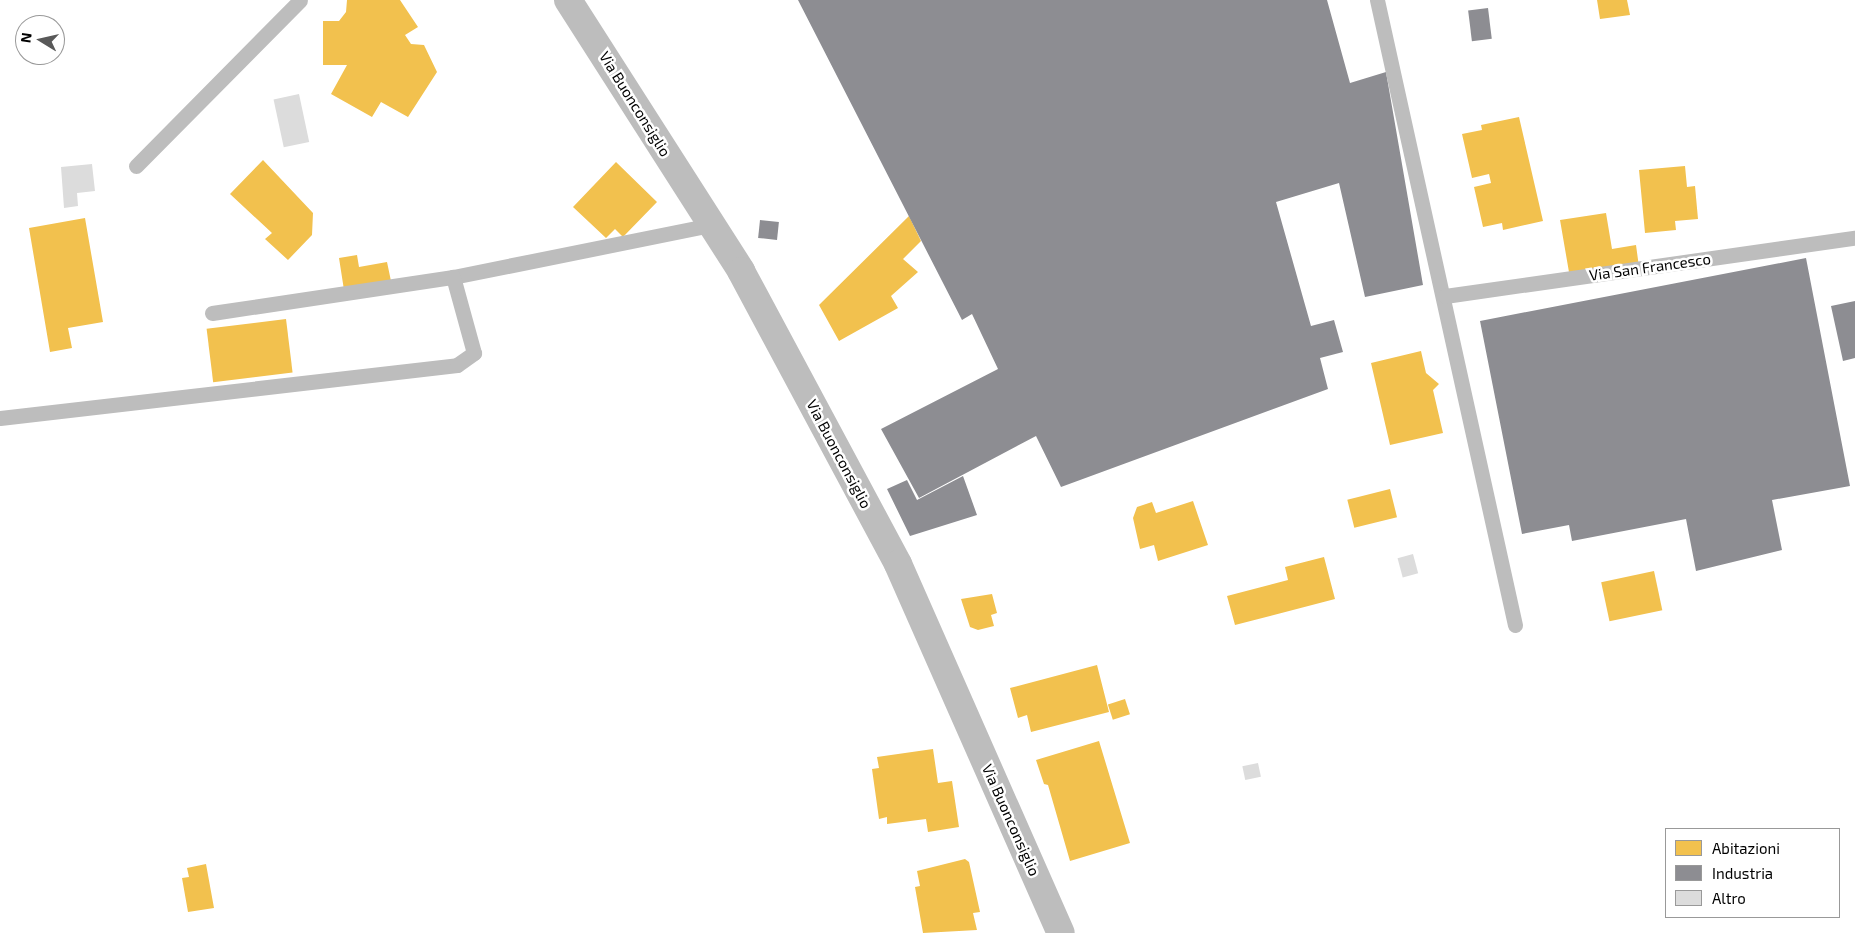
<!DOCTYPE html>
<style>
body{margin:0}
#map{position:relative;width:1855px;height:933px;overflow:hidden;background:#fff;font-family:"Exo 2",sans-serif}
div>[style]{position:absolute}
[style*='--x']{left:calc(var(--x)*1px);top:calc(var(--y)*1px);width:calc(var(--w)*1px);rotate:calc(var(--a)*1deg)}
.homes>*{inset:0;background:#f2c14e;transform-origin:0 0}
.industry>*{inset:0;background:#8d8d92;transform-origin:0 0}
.building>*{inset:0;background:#dcdcdc;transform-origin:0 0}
.lane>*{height:15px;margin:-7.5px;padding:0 7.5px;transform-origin:7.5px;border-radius:7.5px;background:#bdbdbd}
.street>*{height:28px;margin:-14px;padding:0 14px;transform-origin:14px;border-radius:14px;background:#bdbdbd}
span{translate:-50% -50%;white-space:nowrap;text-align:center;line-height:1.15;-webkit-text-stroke:5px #fff;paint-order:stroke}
.street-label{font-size:15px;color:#000}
.legend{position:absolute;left:1665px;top:828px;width:175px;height:90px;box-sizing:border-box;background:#fff;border:1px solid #999;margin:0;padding:6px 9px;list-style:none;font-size:15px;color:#000}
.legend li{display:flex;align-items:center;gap:10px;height:25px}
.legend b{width:25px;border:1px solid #999}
.north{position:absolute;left:15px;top:15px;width:50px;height:50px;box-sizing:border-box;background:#fff;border:1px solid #999;border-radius:50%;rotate:279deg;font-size:14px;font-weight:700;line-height:20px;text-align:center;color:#000}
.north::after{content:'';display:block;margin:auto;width:18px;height:22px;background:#595959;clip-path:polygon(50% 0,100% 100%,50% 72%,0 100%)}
</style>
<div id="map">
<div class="homes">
<i style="clip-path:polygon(347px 0,400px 0,418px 27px,405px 35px,411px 44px,424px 45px,437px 72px,408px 117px,381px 102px,372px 117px,331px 94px,347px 65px,323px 65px,323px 21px,339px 21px,346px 12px)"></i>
<i style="clip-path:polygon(1597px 0,1627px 0,1630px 15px,1600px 19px)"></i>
<i style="clip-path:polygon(1519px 117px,1543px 221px,1503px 230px,1502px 223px,1483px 227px,1474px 187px,1491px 183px,1489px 174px,1472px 178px,1462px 134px,1482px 130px,1481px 125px)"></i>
<i style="clip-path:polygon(263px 160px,313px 213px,312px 235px,288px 260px,265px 239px,272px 233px,230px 194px)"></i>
<i style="clip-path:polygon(616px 162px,657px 202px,623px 237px,615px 229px,606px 238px,573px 207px)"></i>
<i style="clip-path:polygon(1685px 166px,1687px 187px,1695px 186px,1698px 219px,1675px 221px,1676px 230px,1645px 233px,1639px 170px)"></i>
<i style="clip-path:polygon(1606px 213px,1612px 249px,1636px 245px,1639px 267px,1570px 278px,1560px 220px)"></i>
<i style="clip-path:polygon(909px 216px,921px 241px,903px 259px,918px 272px,891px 296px,898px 308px,839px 341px,819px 305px)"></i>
<i style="clip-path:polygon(85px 218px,103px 322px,68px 328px,72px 348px,50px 352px,29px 228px)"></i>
<i style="clip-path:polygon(357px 255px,359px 267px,387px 262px,391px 281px,344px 290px,339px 258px)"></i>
<i style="left:286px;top:319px;width:54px;height:80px;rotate:83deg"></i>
<i style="clip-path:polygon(1421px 351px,1426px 373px,1439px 384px,1433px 390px,1443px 433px,1390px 445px,1371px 363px)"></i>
<i style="left:1390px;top:489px;width:29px;height:44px;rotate:76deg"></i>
<i style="clip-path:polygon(1193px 501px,1208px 545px,1158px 561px,1154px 545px,1140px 549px,1133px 518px,1137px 507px,1152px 502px,1156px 513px)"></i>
<i style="clip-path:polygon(1324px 557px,1335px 599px,1235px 625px,1227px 596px,1288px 580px,1285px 567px)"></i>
<i style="left:1654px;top:571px;width:40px;height:54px;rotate:78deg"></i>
<i style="clip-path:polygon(992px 594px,997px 613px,991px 615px,994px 626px,978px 630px,970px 627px,961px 599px)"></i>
<i style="clip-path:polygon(1097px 665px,1109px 712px,1031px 732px,1027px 715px,1018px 718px,1010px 688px)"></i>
<i style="left:1125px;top:699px;width:16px;height:18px;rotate:72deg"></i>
<i style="clip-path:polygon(1099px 741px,1130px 843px,1070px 861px,1048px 785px,1044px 784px,1036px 760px)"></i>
<i style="clip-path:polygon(933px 749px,938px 783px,952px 781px,959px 827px,928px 832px,926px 819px,887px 824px,887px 817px,879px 819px,872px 769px,879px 768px,877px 757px)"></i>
<i style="clip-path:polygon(965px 859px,969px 862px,980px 912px,973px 913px,977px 930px,923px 933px,915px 887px,920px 886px,917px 871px)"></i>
<i style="clip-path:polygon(206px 864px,214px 908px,188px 912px,182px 878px,189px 877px,187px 868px)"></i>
</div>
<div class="industry">
<i style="clip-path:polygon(798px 0,1327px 0,1350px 83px,1386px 72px,1423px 285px,1365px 297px,1339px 183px,1276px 202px,1311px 326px,1334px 320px,1343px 352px,1320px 358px,1328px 389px,1061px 487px,1036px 436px,919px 498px,881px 429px,998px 369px,972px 314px,962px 320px)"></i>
<i style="left:1488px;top:8px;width:31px;height:20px;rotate:83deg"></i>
<i style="left:760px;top:220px;width:19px;height:18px;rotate:6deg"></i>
<i style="clip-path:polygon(1806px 258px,1850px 486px,1772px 500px,1782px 550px,1696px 571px,1686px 519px,1572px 541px,1569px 525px,1522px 534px,1480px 321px)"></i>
<i style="clip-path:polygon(1855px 301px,1855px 358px,1843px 361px,1831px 306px)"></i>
<i style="clip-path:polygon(963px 476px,977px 515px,910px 536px,887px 489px,907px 480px,917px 500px)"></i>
</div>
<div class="building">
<i style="left:299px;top:94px;width:49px;height:26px;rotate:78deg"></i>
<i style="clip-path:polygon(92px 164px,95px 191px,77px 193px,78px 206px,64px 208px,61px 167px)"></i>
<i style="left:1413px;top:554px;width:20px;height:16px;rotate:75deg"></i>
<i style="left:1258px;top:763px;width:14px;height:16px;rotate:78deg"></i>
</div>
<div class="lane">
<i style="--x:1377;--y:0;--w:640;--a:77.55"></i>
<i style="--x:136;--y:166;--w:233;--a:-45.3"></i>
<i style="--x:1445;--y:296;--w:414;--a:-8.1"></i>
<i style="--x:212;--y:313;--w:244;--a:-8.5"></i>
<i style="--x:453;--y:277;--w:263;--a:-11.4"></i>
<i style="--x:0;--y:418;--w:460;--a:-6.6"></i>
<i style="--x:457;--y:365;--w:21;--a:-35"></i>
<i style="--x:474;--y:353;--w:79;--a:-105.4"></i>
</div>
<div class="street">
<i style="--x:568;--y:0;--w:322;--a:57.4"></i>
<i style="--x:741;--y:271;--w:332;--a:61.8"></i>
<i style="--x:898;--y:564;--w:403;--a:66.2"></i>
</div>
<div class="street-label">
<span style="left:635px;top:104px;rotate:58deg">Via Buonconsiglio</span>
<span style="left:1650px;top:267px;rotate:-8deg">Via San Francesco</span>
<span style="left:839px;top:454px;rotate:62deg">Via Buonconsiglio</span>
<span style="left:1011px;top:820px;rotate:66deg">Via Buonconsiglio</span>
</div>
<ul class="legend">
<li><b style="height:14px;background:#f2c14e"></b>Abitazioni</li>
<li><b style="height:14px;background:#8d8d92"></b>Industria</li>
<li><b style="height:14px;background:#dcdcdc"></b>Altro</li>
</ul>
<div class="north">N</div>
</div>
